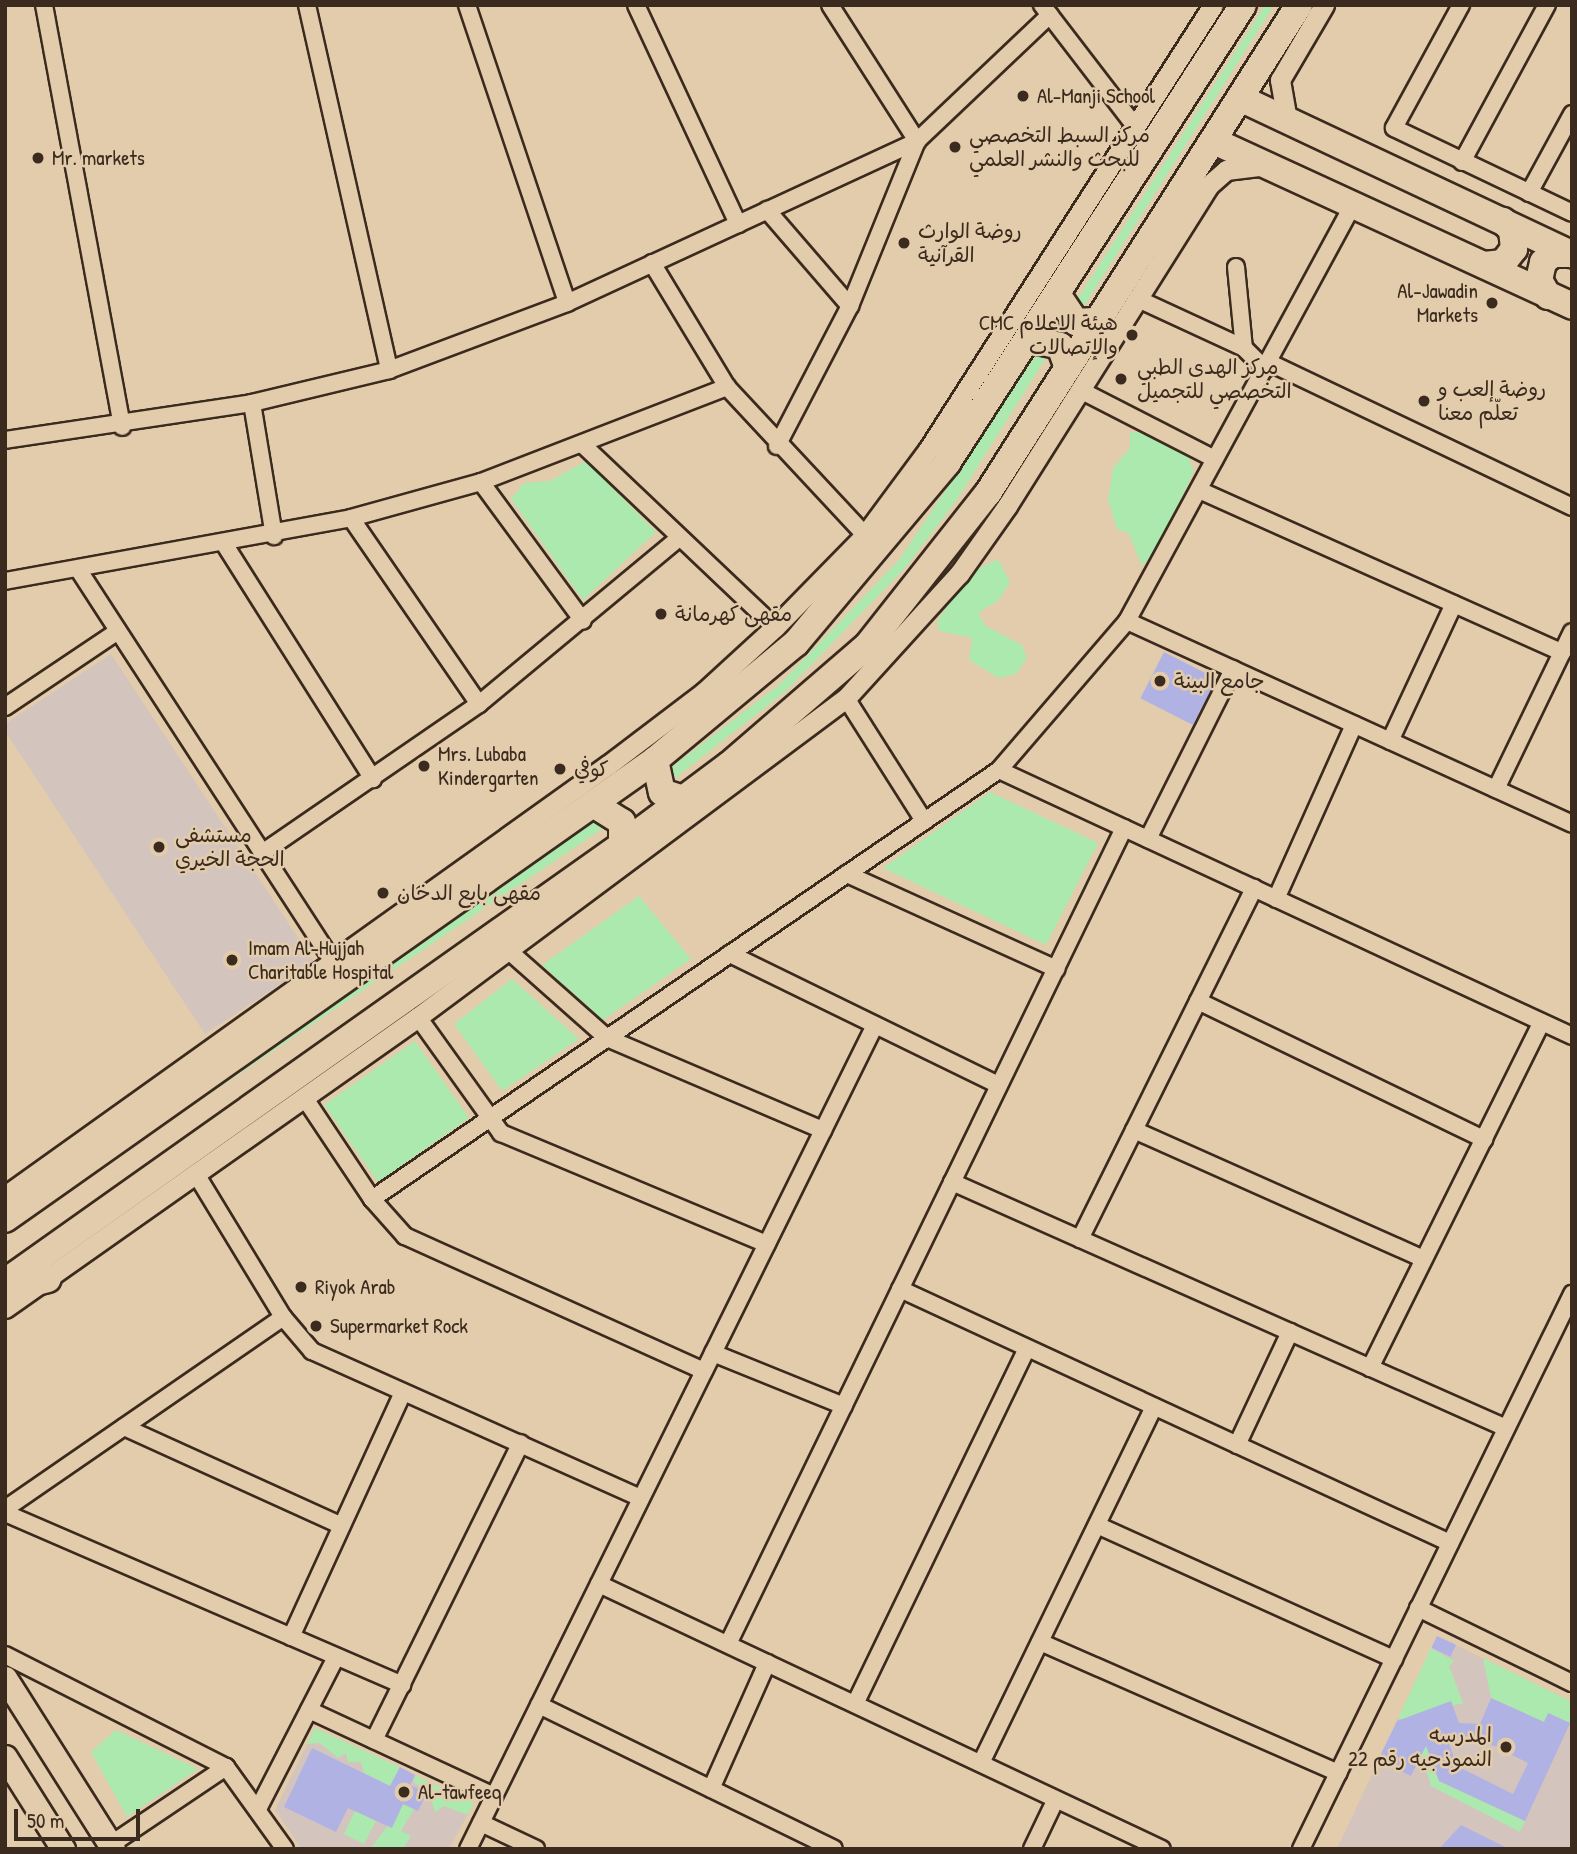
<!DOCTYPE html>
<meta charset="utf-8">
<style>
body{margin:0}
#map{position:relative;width:1577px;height:1854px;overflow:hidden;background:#e2ccac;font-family:"Patrick Hand","Playpen Sans Arabic",sans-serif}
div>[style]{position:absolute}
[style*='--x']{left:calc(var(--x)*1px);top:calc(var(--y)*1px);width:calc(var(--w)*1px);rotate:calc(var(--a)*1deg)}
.built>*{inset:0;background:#d3c4bd}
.green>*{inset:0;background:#ace9af;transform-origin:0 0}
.building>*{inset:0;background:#b1b2e4;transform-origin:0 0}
.roads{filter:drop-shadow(2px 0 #3b2a1e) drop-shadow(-2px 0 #3b2a1e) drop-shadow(0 2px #3b2a1e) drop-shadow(0 -2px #3b2a1e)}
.minor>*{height:16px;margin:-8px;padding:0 8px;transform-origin:8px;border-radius:8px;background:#e2ccac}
.tertiary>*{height:19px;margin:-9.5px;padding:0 9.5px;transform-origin:9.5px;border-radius:9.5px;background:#e2ccac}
.secondary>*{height:23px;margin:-11.5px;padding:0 11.5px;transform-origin:11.5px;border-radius:11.5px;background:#e2ccac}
.primary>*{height:26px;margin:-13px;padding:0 13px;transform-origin:13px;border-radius:13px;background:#e2ccac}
.dots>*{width:19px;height:19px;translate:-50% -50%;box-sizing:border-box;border:4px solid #e2ccac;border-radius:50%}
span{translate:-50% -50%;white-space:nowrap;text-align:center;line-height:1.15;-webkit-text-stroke:5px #e2ccac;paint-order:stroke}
.poi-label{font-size:21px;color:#3b2a1e}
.left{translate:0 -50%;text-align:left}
.right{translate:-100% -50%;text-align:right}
.frame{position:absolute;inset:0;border:7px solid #3b2a1e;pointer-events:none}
.scale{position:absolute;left:14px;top:1809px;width:126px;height:32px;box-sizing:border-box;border:4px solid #3b2a1e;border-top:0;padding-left:9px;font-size:21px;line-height:24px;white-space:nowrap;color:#3b2a1e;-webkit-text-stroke:5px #e2ccac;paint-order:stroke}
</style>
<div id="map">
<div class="built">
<i style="clip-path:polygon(111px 654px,314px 962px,205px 1034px,5px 731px,5px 724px)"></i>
<i style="clip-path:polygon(1437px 1636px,1572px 1702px,1572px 1849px,1337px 1849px)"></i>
<i style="clip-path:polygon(315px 1728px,474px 1803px,449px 1849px,302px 1849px,275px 1810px)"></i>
</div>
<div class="green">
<i style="clip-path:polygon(1265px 5px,1274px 5px,1079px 314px,1071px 309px)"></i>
<i style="clip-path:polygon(1038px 352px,1046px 358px,956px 501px,906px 567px,786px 691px,674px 779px,668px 770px,780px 684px,899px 560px)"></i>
<i style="clip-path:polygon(1130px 432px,1142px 432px,1188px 456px,1194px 471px,1159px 547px,1142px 566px,1129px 534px,1117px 529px,1108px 500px,1113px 468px,1130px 448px)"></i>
<i style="clip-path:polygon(586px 461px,656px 532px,583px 600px,511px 499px,524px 483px,550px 481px)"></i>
<i style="clip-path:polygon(998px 559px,1010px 582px,999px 600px,978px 613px,986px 626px,1022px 645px,1027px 658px,1016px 674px,999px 678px,969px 660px,972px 638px,939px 631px,937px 621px,970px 573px)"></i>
<i style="clip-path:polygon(990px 792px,1098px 843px,1046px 945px,883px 868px)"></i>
<i style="left:612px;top:809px;width:11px;height:749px;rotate:56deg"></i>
<i style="clip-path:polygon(639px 896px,691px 959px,603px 1020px,542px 965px)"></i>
<i style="clip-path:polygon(512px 979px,579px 1039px,502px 1091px,454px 1024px)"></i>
<i style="left:415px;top:1041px;width:94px;height:111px;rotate:55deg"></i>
<i style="clip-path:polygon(1431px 1648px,1454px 1661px,1449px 1666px,1463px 1703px,1415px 1715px,1439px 1781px,1525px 1821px,1520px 1832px,1431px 1786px,1425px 1765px,1416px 1768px,1413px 1726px,1398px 1718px)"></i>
<i style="clip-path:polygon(1483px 1658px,1572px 1702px,1570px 1723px,1549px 1713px,1544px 1722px,1491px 1698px)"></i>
<i style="clip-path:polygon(315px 1728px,400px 1767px,390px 1786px,364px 1773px,361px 1762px,348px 1762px,346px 1753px,338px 1758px,320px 1743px,307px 1744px)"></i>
<i style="clip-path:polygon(116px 1730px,198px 1769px,127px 1817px,91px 1752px)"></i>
<i style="clip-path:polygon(415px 1775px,474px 1803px,467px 1815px,444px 1806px,435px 1812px,428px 1790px,414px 1783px)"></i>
<i style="clip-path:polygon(367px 1786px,366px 1816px,376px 1821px,364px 1844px,344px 1834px)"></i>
<i style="clip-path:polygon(404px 1804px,414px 1809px,401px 1831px,411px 1836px,403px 1849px,371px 1848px)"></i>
</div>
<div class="building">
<i style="left:1164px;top:652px;width:59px;height:52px;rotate:27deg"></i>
<i style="left:1437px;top:1636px;width:21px;height:13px;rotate:25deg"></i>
<i style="clip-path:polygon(evenodd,1491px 1698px,1544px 1722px,1548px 1713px,1570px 1723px,1525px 1821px,1439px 1781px,1426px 1746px,1411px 1776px,1378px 1760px,1397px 1721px,1451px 1701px,1459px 1723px,1480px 1724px,1491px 1698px,1472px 1735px,1528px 1763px,1513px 1794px,1457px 1766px,1448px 1740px,1472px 1735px)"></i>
<i style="clip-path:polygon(312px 1748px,390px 1786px,400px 1767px,415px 1775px,410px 1785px,427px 1793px,418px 1811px,403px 1804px,392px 1828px,348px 1808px,336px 1832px,284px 1807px)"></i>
<i style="clip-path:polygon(1461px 1825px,1509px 1849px,1439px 1849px)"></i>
</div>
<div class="roads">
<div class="minor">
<i style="--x:44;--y:5;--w:429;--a:79.5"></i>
<i style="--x:307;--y:5;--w:374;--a:77.3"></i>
<i style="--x:467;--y:5;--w:314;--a:71.4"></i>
<i style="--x:636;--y:5;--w:242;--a:65"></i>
<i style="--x:1042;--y:5;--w:153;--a:52.5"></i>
<i style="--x:1461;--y:5;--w:140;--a:118.6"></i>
<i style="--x:1394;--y:128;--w:197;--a:25.5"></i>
<i style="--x:1462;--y:162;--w:179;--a:-61.6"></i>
<i style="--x:1529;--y:193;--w:90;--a:-61.4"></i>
<i style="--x:767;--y:210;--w:127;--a:49.2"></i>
<i style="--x:652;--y:263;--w:145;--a:58.8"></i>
<i style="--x:727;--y:387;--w:202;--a:47"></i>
<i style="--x:1236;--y:267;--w:81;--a:84.4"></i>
<i style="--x:1244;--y:348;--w:30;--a:45"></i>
<i style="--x:1138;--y:299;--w:117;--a:24.8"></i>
<i style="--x:1268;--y:362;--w:337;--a:25.5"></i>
<i style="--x:1082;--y:391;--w:149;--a:27.1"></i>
<i style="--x:252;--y:403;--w:135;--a:80.6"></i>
<i style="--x:5;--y:440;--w:250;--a:-8.5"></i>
<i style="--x:252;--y:403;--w:141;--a:-13.5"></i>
<i style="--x:389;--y:370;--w:190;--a:-20.6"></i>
<i style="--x:567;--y:303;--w:386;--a:-24.8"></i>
<i style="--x:917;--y:141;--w:183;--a:-43.5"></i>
<i style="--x:582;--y:444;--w:266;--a:43.5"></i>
<i style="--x:777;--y:446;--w:158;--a:-62.5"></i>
<i style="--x:850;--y:306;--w:178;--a:-67.9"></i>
<i style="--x:917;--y:141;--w:161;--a:-122.6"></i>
<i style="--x:481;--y:482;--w:172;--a:53.7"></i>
<i style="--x:1199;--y:490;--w:398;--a:24.1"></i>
<i style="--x:351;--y:518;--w:226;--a:55.5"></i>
<i style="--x:225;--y:545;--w:277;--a:57.7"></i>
<i style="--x:80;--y:572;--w:466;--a:57"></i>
<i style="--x:5;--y:581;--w:352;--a:-10.3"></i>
<i style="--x:351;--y:518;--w:135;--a:-15.5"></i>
<i style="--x:481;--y:482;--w:264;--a:-21.1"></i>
<i style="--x:1127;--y:621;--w:489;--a:24.5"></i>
<i style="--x:846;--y:698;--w:146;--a:57.6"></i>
<i style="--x:5;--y:707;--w:136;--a:-33.9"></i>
<i style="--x:1390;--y:741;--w:151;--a:-65"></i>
<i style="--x:999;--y:770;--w:632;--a:24.9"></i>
<i style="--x:1496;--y:789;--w:174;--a:-64.2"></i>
<i style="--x:1148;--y:839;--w:190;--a:-63.4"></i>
<i style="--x:262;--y:853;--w:263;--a:-34.5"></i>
<i style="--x:479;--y:704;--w:260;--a:-39.7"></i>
<i style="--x:847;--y:874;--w:230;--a:24.4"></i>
<i style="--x:1276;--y:899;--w:191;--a:-65.9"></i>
<i style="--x:509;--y:951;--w:131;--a:41.6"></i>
<i style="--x:607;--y:1038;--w:235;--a:23.1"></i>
<i style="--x:730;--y:954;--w:299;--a:26"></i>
<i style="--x:1198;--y:1001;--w:318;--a:25.8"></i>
<i style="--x:418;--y:1017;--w:143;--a:54.4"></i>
<i style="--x:501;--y:1133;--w:288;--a:22.7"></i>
<i style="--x:304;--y:1097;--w:123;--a:56.3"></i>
<i style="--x:372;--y:1199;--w:50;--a:48.3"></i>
<i style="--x:405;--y:1236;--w:328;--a:24.3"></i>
<i style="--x:1134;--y:1130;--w:317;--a:24"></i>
<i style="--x:196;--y:1174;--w:167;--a:58.7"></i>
<i style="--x:283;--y:1317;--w:45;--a:49.5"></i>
<i style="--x:312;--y:1351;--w:360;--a:24.1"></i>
<i style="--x:952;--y:1182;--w:606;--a:23.94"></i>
<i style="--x:372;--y:1199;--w:760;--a:-34.38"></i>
<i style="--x:999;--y:770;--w:196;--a:-49.3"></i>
<i style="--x:1127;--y:621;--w:473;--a:-61.5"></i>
<i style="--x:1080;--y:1239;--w:392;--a:-63.6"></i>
<i style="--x:900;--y:1289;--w:606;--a:24.79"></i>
<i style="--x:713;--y:1353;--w:141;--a:22"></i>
<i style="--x:1370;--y:1368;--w:386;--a:-63.6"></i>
<i style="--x:124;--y:1427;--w:239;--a:24.4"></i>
<i style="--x:1237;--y:1445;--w:125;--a:-64.9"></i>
<i style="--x:5;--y:1509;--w:338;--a:-34.6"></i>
<i style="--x:5;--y:1513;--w:433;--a:23.4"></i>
<i style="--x:1097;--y:1525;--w:326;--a:24.3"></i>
<i style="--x:599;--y:1584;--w:622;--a:25.21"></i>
<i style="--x:1418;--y:1608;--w:171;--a:26"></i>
<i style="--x:291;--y:1637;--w:269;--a:-65.4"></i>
<i style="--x:1040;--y:1642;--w:326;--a:23.7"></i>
<i style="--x:728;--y:1644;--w:907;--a:-64.11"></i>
<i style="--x:5;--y:1655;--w:248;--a:26.9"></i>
<i style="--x:226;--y:1767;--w:101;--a:54.3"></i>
<i style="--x:855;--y:1704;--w:395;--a:-64.2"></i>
<i style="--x:539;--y:1705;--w:328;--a:26"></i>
<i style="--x:309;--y:1710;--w:204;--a:24.9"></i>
<i style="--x:374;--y:1740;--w:331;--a:-63.7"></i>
<i style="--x:981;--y:1763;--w:396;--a:-64.1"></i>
<i style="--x:711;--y:1789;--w:138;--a:-66"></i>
<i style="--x:259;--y:1807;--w:169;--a:-62.8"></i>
<i style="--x:481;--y:1823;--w:61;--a:25.3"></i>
<i style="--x:110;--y:1845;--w:140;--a:-33.9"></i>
<i style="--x:468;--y:1849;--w:919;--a:-63.71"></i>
<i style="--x:1032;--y:1849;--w:55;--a:-64.4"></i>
<i style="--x:1301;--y:1849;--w:618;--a:-63.97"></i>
</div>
<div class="tertiary">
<i style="--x:1287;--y:120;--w:41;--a:-99.9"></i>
<i style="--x:1280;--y:80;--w:87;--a:-59.6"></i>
<i style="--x:5;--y:1196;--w:741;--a:-35.56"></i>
<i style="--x:608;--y:765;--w:121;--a:-37.2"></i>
<i style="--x:704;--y:692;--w:96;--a:-42.5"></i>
<i style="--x:775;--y:627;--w:129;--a:-45.6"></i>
<i style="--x:865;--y:535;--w:106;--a:-53.5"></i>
<i style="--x:928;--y:450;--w:528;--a:-57.36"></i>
<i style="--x:5;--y:1308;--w:505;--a:-35.17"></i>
<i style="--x:418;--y:1017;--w:534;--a:-36.7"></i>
<i style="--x:846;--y:698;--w:168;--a:-47.7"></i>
<i style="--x:959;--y:574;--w:83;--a:-54.8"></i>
<i style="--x:1007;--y:506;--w:379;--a:-57.8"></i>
<i style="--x:1209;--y:185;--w:23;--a:-41"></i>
<i style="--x:1226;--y:170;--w:35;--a:-7"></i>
</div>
<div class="secondary">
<i style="--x:5;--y:1678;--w:202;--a:57.7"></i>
<i style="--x:5;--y:1757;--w:109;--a:57.8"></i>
</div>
<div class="primary">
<i style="--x:1242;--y:99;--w:365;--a:25.2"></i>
<i style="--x:1216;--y:142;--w:392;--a:24.7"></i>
<i style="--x:1484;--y:265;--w:19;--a:-6"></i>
<i style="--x:1503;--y:263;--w:18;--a:-52"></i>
<i style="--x:1514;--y:249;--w:19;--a:-96"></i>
<i style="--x:1512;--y:230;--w:13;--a:-135"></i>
<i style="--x:1057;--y:294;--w:34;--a:56"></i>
<i style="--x:1076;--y:322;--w:22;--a:-3"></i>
<i style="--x:1548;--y:296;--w:18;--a:-119"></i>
<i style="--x:1539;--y:280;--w:18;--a:-77"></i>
<i style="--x:1543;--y:262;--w:13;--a:-39"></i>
<i style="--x:1553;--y:254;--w:18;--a:0"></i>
<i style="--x:1028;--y:339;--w:33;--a:12"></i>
<i style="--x:1060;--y:346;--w:23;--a:70"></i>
<i style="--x:655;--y:760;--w:33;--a:78"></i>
<i style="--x:662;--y:792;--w:22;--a:18"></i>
<i style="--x:593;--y:804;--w:34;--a:32"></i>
<i style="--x:622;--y:822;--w:23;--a:90"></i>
<i style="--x:5;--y:1219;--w:796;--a:-35.23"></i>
<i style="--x:655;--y:760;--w:183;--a:-39.7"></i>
<i style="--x:796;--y:643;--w:235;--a:-50"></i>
<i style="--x:947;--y:463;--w:545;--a:-57.13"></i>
<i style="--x:5;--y:1282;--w:756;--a:-35.31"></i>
<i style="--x:622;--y:845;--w:134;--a:-36.8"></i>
<i style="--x:729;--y:765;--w:182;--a:-40.8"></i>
<i style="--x:867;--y:646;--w:195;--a:-51.7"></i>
<i style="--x:988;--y:493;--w:579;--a:-57.49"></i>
<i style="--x:5;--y:1290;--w:44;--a:-14.3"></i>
</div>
</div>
<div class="dots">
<i style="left:1023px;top:96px;background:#3b2a1e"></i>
<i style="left:955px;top:147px;background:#3b2a1e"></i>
<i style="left:38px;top:158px;background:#3b2a1e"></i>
<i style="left:904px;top:243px;background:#3b2a1e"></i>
<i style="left:1492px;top:303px;background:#3b2a1e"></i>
<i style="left:1132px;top:335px;background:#3b2a1e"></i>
<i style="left:1121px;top:379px;background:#3b2a1e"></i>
<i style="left:1424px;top:401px;background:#3b2a1e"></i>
<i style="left:661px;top:614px;background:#3b2a1e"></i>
<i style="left:1160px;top:681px;background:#3b2a1e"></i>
<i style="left:424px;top:766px;background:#3b2a1e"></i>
<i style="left:560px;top:769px;background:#3b2a1e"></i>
<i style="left:159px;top:847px;background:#3b2a1e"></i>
<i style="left:383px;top:893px;background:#3b2a1e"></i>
<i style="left:232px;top:960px;background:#3b2a1e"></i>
<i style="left:301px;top:1287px;background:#3b2a1e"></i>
<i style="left:316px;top:1326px;background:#3b2a1e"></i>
<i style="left:1506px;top:1747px;background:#3b2a1e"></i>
<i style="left:404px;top:1792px;background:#3b2a1e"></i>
</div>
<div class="poi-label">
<span class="left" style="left:1037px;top:96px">Al-Manji School</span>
<span class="left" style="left:969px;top:147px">مركز السبط التخصصي<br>للبحث والنشر العلمي</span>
<span class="left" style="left:52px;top:158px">Mr. markets</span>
<span class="left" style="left:918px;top:243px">روضة الوارث<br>القرآنية</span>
<span class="right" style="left:1478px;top:303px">Al-Jawadin<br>Markets</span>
<span class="right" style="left:1118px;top:335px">CMC هيئة الاعلام<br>والإتصالات</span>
<span class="left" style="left:1137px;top:379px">مركز الهدى الطبي<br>التخصصي للتجميل</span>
<span class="left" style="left:1438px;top:401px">روضة إلعب و<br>تعلّم معنا</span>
<span class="left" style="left:675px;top:614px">مقهى كهرمانة</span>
<span class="left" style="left:1174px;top:681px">جامع البينة</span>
<span class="left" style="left:438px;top:766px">Mrs. Lubaba<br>Kindergarten</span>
<span class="left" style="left:574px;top:769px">كوفي</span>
<span class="left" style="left:175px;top:847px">مستشفى<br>الحجة الخيري</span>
<span class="left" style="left:397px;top:893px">مقهى بايع الدخان</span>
<span class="left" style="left:248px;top:960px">Imam Al-Hujjah<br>Charitable Hospital</span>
<span class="left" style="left:315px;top:1287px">Riyok Arab</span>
<span class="left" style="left:330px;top:1326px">Supermarket Rock</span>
<span class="right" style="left:1492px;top:1747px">المدرسه<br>النموذجيه رقم 22</span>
<span class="left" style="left:418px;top:1792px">Al-tawfeeq</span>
</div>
<div class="frame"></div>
<div class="scale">50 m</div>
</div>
